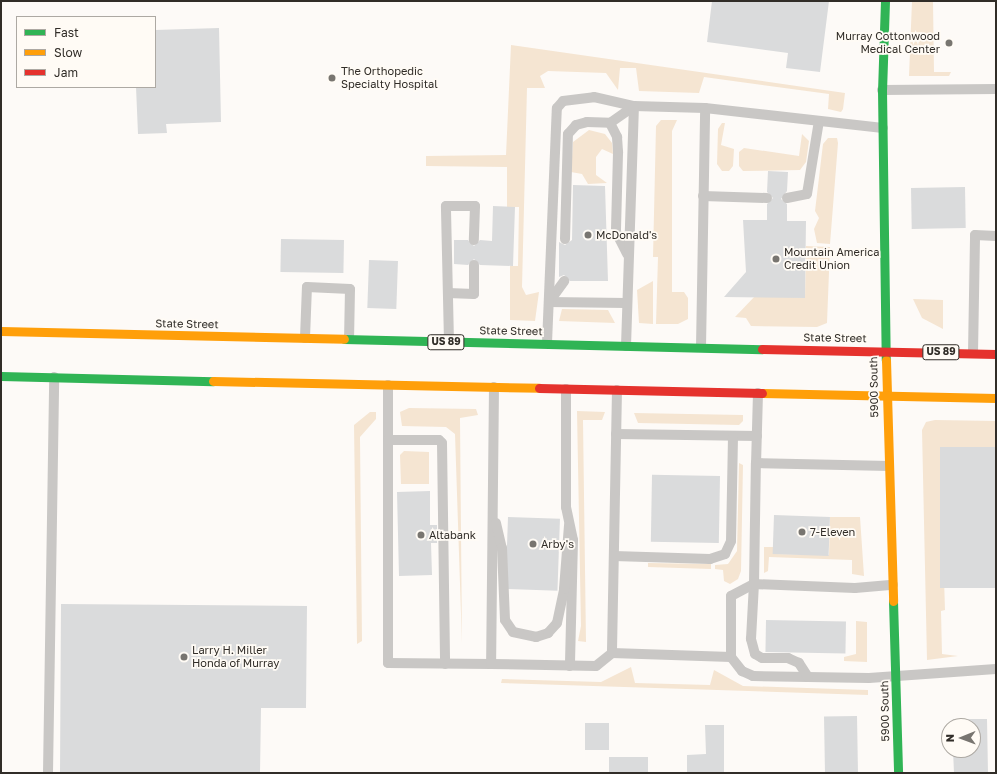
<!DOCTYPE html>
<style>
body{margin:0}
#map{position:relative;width:997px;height:774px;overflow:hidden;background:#fdfaf7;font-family:"Golos Text",sans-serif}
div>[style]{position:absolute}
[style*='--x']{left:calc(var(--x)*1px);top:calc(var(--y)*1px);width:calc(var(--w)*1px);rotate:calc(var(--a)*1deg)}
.green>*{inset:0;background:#f5e5d2}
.building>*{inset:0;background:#dadbdc;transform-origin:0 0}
.lane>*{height:10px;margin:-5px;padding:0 5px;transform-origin:5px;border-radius:5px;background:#c9c7c5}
.fast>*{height:9px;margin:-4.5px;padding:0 4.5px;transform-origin:4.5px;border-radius:4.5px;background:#30b455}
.slow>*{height:9px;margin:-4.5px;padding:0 4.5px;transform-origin:4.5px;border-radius:4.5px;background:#ff9f0a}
.jam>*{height:9px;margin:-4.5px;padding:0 4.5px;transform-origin:4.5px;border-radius:4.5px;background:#e5322d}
.dots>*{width:11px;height:11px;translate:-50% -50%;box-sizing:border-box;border:2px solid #fffbf5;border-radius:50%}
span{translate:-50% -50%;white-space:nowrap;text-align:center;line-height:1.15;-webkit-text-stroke:3.5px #fffbf5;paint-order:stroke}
.shield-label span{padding:1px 3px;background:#fffbf5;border:1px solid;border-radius:3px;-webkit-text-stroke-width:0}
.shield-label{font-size:10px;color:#312d28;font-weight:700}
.poi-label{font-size:11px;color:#312d28}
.right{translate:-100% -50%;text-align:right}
.left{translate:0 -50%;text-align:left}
.street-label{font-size:11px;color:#312d28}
.frame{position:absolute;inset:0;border:2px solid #312d28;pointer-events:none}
.legend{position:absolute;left:16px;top:16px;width:140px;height:72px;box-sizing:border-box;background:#fffbf5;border:1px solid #ada9a3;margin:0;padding:5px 7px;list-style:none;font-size:12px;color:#312d28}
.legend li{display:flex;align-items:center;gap:8px;height:20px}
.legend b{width:20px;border:1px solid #ada9a3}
.north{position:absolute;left:941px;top:718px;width:40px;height:40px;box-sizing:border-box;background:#fffbf5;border:1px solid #ada9a3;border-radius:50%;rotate:269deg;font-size:11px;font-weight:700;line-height:16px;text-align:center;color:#312d28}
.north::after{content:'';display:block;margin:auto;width:14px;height:18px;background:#787570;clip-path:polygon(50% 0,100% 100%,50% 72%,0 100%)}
</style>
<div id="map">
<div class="green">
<i style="clip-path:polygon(912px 1px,933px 1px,934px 72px,951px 72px,949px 76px,909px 76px)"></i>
<i style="clip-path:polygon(511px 45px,845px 93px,843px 109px,841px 112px,828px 109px,829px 94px,704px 77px,699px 93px,639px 91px,636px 68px,620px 68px,618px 90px,606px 73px,548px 71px,540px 76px,545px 88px,527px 88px,522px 287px,526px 295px,539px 292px,535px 321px,510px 320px,510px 266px,518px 266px,519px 207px,507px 207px,507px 167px,426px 166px,426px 156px,506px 155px)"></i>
<i style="clip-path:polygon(661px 120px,677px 120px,672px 131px,672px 292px,684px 292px,688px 298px,688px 319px,678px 324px,656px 324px,658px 257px,653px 257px,656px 126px)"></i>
<i style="clip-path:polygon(722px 123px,725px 123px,721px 145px,734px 149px,733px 166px,729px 171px,722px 171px,717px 164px,718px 129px)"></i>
<i style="clip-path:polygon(589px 130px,605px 134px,612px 143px,613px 154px,602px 149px,596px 157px,596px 175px,607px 183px,588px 184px,582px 174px,571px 172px,573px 142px)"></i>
<i style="clip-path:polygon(802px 134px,809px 141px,806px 162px,800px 170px,743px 171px,739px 166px,739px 152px,744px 148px,799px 156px)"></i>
<i style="clip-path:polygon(828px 138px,837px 138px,838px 143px,830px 244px,817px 243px,814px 229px,819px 218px,815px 211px,823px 144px)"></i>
<i style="clip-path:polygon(806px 246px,830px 247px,827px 323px,817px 327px,751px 326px,746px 318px,735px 317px,757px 294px,805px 298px)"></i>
<i style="clip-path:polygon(653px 281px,653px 324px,639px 323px,637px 290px)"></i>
<i style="clip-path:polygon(913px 299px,943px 300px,943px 329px,922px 318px)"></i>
<i style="clip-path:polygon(562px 309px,608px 310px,615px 323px,559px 321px)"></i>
<i style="clip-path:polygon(409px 408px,476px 409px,478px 415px,460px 418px,462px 644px,455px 434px,446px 427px,402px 426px,400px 412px)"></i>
<i style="clip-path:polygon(577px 411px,605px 412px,602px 420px,583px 420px,586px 642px,578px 641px,581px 626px)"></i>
<i style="clip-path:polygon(370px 412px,376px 412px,376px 419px,360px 437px,362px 641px,357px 644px,354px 425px)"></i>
<i style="clip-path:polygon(634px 413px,743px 415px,743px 421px,739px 425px,638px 423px)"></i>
<i style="clip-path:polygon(935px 420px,996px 421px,996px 447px,940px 448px,945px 610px,941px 611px,942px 654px,958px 656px,927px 660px,922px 430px,926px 422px)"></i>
<i style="clip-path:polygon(404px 451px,429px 452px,429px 484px,401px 484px,400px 455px)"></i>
<i style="clip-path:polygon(739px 463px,743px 465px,741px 571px,738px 579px,730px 584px,724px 581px,723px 570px,715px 569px,715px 565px,728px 564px,737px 551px)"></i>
<i style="clip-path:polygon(830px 517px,860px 517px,864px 576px,852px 574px,852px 560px,769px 557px,768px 571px,764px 573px,764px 547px,774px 547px,774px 554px,829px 555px)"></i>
<i style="clip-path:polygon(648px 563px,711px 564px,711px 569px,648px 567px)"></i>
<i style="clip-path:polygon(856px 621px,867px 622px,867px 662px,844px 661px,844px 657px,856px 654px)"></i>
<i style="clip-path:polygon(631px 667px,635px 683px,710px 685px,714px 670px,743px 686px,868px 690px,868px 695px,501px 683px,502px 679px,601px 682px)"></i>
</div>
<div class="building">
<i style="clip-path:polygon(712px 1px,829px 1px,820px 72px,786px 68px,788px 53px,707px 42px)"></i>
<i style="clip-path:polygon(219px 28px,221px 122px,166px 124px,167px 133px,138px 134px,136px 87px,155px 87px,155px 30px)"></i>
<i style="clip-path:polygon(768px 171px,788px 172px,787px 191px,781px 199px,787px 204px,787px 221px,806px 221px,805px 298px,724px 297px,746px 272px,743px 220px,767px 220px,767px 204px,773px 198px,767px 192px)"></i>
<i style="clip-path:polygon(573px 185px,605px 186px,608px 281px,570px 281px,564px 275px,559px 277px,559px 242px,565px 245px,572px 240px)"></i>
<i style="left:965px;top:187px;width:41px;height:54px;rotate:89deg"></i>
<i style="clip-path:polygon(493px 206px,515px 207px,513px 266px,480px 265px,474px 259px,468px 265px,454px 264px,454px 240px,468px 240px,474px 246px,480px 240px,492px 241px)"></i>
<i style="left:281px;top:239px;width:63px;height:33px;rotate:1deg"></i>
<i style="left:369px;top:260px;width:29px;height:48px;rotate:2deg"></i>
<i style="left:996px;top:447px;width:141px;height:56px;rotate:90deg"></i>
<i style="left:720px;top:476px;width:67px;height:68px;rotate:91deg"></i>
<i style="clip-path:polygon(430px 491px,430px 525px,437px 525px,437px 543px,431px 543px,432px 575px,399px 576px,397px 492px)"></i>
<i style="left:774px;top:515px;width:56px;height:39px;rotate:2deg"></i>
<i style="left:508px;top:517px;width:52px;height:72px;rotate:2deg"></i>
<i style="clip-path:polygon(61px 604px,307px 606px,306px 708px,261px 708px,260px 773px,60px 773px)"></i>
<i style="left:766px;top:620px;width:80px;height:32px;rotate:1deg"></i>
<i style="left:857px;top:716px;width:57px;height:33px;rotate:89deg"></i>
<i style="clip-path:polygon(953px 719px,987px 719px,988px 773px,954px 773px,953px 750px,973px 750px,973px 726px,953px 726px)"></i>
<i style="left:609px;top:723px;width:27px;height:24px;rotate:90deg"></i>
<i style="clip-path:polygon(705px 725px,724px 725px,724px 773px,687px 773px,687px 755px,706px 754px)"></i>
<i style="left:648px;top:757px;width:16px;height:39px;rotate:90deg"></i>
</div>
<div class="lane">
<i style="--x:882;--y:90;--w:114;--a:-0.5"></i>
<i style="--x:610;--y:123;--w:29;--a:-35"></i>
<i style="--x:703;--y:196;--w:64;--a:1.8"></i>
<i style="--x:787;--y:198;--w:20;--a:-11"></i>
<i style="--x:807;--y:194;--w:74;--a:-80.7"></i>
<i style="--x:565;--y:239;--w:105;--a:-88.4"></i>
<i style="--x:568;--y:134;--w:12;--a:-48"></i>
<i style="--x:576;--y:125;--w:11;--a:-15"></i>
<i style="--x:587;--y:122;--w:23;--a:2"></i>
<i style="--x:610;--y:123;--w:16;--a:63"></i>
<i style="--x:617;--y:137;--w:16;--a:86"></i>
<i style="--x:618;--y:153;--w:79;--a:91.5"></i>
<i style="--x:616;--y:232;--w:25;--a:63"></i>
<i style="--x:448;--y:293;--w:26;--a:2"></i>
<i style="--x:474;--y:294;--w:29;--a:-90"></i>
<i style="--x:549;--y:302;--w:77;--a:0.7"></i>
<i style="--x:549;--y:302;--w:26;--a:-54"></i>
<i style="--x:305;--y:338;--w:51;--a:-87.8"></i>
<i style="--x:307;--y:287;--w:43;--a:2.7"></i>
<i style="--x:350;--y:289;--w:50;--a:91.1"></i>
<i style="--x:449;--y:342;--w:136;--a:-91.3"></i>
<i style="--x:446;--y:206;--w:29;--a:0"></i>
<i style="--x:475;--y:206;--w:34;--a:92"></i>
<i style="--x:547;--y:343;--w:235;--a:-87.6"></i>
<i style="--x:557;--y:108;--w:9;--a:-49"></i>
<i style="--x:563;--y:101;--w:31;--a:-7"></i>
<i style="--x:594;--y:97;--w:41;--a:12.7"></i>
<i style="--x:634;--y:106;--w:71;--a:1.6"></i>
<i style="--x:626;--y:346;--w:240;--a:-88.1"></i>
<i style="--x:701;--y:347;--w:239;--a:-89"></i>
<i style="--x:705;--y:108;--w:179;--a:6.4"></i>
<i style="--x:973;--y:353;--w:118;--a:-89"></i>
<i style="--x:975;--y:235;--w:21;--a:3"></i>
<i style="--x:388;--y:385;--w:278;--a:90"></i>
<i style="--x:388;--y:663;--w:103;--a:0.6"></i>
<i style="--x:494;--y:387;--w:277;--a:90.6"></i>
<i style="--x:491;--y:664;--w:105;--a:1.1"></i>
<i style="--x:596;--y:666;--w:21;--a:-39"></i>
<i style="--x:566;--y:389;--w:118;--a:90"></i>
<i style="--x:566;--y:507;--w:34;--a:78"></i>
<i style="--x:573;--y:540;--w:126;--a:91.4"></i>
<i style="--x:617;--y:390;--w:263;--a:91.1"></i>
<i style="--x:612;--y:653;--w:119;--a:1.9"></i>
<i style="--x:731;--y:657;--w:18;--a:52"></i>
<i style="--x:742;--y:671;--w:12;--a:24"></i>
<i style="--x:753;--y:676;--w:116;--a:1"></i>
<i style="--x:869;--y:678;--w:127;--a:-4.1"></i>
<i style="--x:758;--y:393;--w:70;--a:91.6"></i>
<i style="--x:756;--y:463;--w:133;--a:1.3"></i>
<i style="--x:616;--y:434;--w:141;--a:0.8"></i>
<i style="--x:388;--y:440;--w:51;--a:0"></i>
<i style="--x:439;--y:440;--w:4;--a:45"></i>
<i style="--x:442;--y:443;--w:221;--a:89.2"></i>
<i style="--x:496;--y:523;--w:26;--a:77"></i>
<i style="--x:502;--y:548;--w:72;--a:87.6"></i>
<i style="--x:505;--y:620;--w:14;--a:56"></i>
<i style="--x:513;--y:632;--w:24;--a:12"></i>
<i style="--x:536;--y:637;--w:13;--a:-18"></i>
<i style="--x:548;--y:633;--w:13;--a:-48"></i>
<i style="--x:557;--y:623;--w:35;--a:-78"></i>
<i style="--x:564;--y:589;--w:64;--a:-85.5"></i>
<i style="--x:614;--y:556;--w:96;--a:1.8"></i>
<i style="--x:710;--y:559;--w:16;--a:-18"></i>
<i style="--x:725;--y:554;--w:14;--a:-65"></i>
<i style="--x:731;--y:541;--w:105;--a:-88.9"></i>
<i style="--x:731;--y:657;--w:61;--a:-90"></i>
<i style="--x:731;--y:596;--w:26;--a:-28"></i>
<i style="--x:754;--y:584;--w:121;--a:-89.1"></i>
<i style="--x:808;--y:677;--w:17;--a:-123"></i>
<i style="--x:799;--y:663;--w:12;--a:-156"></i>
<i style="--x:788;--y:658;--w:26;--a:180"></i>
<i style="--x:762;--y:658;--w:8;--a:-150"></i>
<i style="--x:755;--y:654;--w:16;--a:-105"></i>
<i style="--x:751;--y:639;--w:55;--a:-86.9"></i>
<i style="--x:754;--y:584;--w:101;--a:2.3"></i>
<i style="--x:855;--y:588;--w:38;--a:-5"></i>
<i style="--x:48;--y:773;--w:396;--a:-89.1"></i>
</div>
<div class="fast">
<i style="--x:885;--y:1;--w:89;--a:91.9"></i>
<i style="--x:882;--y:90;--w:270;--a:89.2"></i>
<i style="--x:344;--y:339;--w:418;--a:1.4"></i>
<i style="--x:1;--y:376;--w:212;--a:1.4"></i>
<i style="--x:893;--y:601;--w:172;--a:88.3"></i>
</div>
<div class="slow">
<i style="--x:1;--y:331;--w:343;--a:1.3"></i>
<i style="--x:886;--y:360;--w:241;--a:88.3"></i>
<i style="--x:213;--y:381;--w:326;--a:1.2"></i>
<i style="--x:762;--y:393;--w:234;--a:1.2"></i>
</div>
<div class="jam">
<i style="--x:762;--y:349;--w:234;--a:1.2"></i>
<i style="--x:539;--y:388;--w:223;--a:1.3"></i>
</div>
<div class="dots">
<i style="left:949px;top:43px;background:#787570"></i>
<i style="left:332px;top:78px;background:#787570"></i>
<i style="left:588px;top:235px;background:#787570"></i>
<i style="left:776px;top:259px;background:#787570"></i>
<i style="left:802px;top:532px;background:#787570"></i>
<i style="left:421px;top:535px;background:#787570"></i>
<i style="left:533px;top:544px;background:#787570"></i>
<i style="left:184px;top:657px;background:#787570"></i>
</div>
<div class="shield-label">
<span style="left:446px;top:342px">US 89</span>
<span style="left:941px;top:352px">US 89</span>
</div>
<div class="poi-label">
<span class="right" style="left:940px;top:43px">Murray Cottonwood<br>Medical Center</span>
<span class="left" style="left:341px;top:78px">The Orthopedic<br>Specialty Hospital</span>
<span class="left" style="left:596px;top:235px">McDonald's</span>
<span class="left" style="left:784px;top:259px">Mountain America<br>Credit Union</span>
<span class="left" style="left:810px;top:532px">7-Eleven</span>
<span class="left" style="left:429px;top:535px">Altabank</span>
<span class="left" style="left:541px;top:544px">Arby's</span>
<span class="left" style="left:192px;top:657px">Larry H. Miller<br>Honda of Murray</span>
</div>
<div class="street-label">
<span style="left:187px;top:324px;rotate:1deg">State Street</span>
<span style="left:511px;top:331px;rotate:1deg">State Street</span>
<span style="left:835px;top:338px;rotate:1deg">State Street</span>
<span style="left:874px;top:387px;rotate:-91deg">5900 South</span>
<span style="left:885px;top:711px;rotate:-91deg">5900 South</span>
</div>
<div class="frame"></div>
<ul class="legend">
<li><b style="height:5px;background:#30b455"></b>Fast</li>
<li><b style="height:5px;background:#ff9f0a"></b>Slow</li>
<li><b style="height:5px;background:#e5322d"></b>Jam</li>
</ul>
<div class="north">N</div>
</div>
